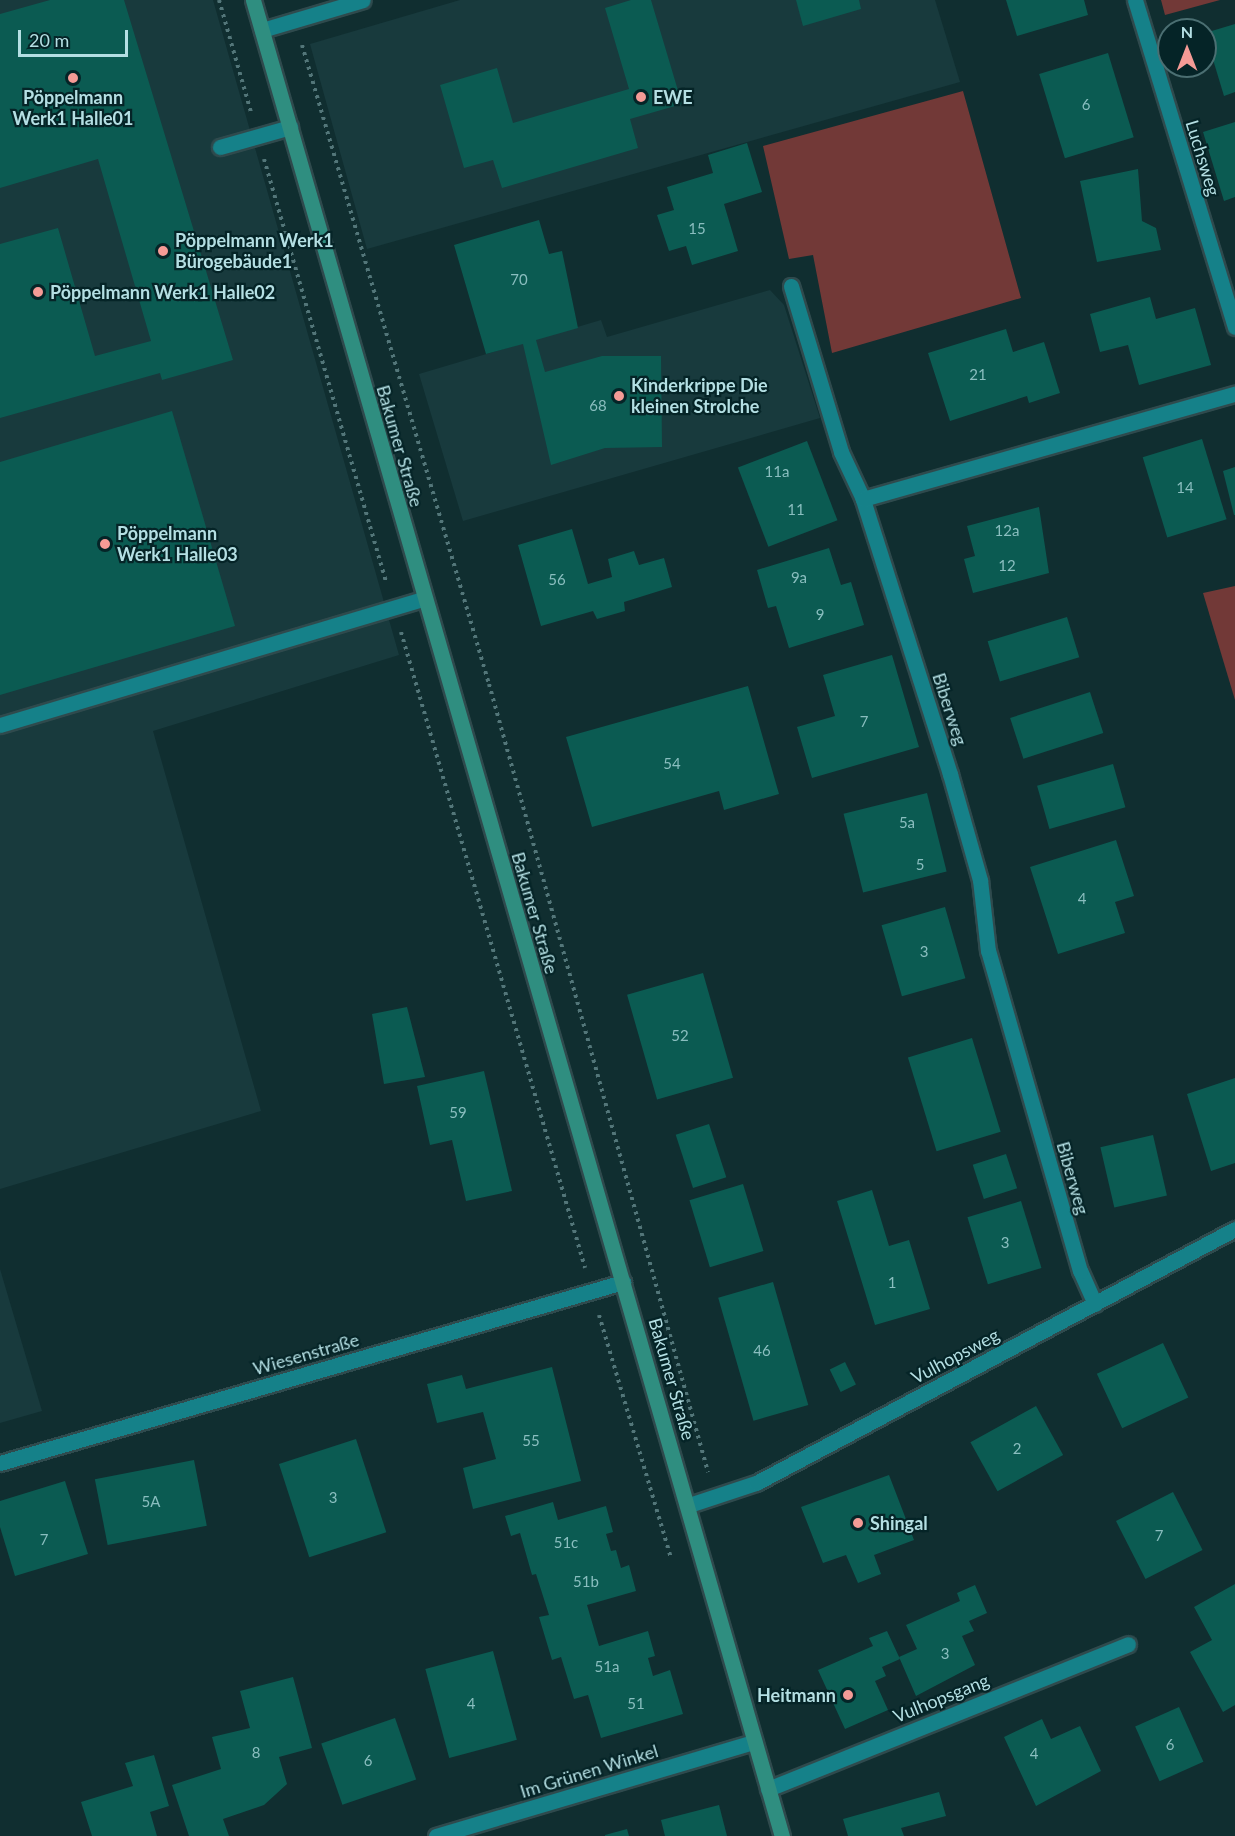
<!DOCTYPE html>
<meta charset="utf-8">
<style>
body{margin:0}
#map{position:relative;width:1235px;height:1836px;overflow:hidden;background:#102e30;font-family:Lato,sans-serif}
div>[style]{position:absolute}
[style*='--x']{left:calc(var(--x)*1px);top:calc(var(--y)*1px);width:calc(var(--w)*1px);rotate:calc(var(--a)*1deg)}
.built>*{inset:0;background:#183a3d}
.green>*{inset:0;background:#723937}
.building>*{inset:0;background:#0b5b52;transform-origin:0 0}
.path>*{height:4px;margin-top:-2px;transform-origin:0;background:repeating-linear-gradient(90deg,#537679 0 3px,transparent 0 7.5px)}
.roads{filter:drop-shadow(2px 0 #2f4a4d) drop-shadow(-2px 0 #2f4a4d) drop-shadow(0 2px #2f4a4d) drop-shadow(0 -2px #2f4a4d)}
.service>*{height:15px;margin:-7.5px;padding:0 7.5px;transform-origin:7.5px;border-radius:7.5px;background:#158189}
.minor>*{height:15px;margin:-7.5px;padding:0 7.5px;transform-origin:7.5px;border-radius:7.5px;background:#158189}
.secondary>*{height:15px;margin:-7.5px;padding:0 7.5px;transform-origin:7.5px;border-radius:7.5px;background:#2f8e80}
.dots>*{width:16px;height:16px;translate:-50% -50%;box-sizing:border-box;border:3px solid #052427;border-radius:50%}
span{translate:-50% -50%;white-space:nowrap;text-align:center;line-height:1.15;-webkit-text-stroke:4.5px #052427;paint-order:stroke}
.number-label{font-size:15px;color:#8abebf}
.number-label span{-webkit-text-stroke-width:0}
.poi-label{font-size:18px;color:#b4dfe3;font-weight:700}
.left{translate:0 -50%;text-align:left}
.right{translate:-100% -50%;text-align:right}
.street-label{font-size:18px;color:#b4dfe3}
.north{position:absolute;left:1157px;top:18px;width:60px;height:60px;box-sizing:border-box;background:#052427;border:2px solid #4b6f72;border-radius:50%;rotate:0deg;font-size:16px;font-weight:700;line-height:24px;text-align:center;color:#b4dfe3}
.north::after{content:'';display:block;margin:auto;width:21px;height:27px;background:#f59b96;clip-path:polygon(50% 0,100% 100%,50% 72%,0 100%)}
.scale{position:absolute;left:18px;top:30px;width:110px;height:27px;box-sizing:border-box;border:3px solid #b4dfe3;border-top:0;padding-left:8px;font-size:18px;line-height:21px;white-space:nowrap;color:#b4dfe3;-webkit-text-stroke:4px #052427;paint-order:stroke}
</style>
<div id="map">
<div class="built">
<i style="clip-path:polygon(0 0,213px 0,399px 655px,153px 731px,261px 1111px,0 1189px)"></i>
<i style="clip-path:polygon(460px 0,935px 0,960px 82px,367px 249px,310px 44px)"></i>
<i style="clip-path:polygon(770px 290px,784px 305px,820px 418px,463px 521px,419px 374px,601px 320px,607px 337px)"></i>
<i style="clip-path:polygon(0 1269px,42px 1411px,0 1423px)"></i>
</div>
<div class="green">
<i style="clip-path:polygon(1161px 0,1220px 0,1165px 15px)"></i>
<i style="clip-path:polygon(963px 91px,1021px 298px,832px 353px,813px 255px,789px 259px,763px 146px)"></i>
<i style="clip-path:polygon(1235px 586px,1235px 700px,1203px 593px)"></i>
</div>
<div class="building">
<i style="clip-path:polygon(50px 0,124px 0,233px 360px,162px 380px,160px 373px,0 418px,0 244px,58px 228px,95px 356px,151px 341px,98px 159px,0 188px,0 14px)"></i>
<i style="clip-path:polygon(631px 0,651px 0,682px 104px,630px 119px,638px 148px,502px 188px,493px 160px,464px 168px,440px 85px,497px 68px,513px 123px,629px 89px,605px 8px)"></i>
<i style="clip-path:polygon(796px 0,859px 0,861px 9px,803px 26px)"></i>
<i style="clip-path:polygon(1006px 0,1084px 0,1088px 15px,1017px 36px)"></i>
<i style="clip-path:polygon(1235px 24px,1235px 92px,1224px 96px,1205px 33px)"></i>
<i style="left:1108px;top:53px;width:88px;height:72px;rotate:73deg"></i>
<i style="clip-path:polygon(1235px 122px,1235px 197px,1224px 201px,1203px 132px)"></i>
<i style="clip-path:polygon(747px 143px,762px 192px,724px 204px,738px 251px,692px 265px,686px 246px,669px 251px,657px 215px,674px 210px,667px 187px,713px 173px,708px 155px)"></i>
<i style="clip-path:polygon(1138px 169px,1142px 221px,1156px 228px,1161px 250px,1097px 262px,1080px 181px)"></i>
<i style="clip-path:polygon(539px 220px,549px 254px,562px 251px,578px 328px,536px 340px,545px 372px,602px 356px,661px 356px,662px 447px,605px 448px,551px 465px,523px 344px,486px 354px,454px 245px)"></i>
<i style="clip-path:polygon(1150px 297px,1156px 319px,1195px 308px,1211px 365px,1139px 385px,1128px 345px,1100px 352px,1090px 314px)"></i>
<i style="clip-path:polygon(1006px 329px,1013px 352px,1044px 342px,1060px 393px,1029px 403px,1027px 396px,950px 421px,928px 353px)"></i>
<i style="clip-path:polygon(172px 411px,235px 626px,0 695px,0 462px)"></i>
<i style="left:1202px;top:439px;width:84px;height:62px;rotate:73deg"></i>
<i style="left:807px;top:441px;width:85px;height:74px;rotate:69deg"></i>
<i style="clip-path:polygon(1235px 467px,1235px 515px,1234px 515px,1223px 471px)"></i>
<i style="clip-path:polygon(1039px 507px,1049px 573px,973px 593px,964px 559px,975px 556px,967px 526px)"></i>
<i style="clip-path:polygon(572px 529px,588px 584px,612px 577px,608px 559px,634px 551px,639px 565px,664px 558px,672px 587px,624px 602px,625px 611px,597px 619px,593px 611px,541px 626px,518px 545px)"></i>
<i style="clip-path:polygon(829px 548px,841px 585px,851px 582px,864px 625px,789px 648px,776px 606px,768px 608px,757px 570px)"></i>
<i style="left:1067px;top:617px;width:42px;height:83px;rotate:73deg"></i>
<i style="clip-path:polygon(892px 655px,919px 747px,812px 778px,797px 727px,835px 716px,823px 675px)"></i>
<i style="clip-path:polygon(748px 686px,779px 794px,724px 810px,719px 791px,592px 827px,566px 737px)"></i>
<i style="left:1090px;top:692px;width:43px;height:84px;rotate:72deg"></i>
<i style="left:1113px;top:764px;width:45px;height:79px;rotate:74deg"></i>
<i style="left:927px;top:793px;width:81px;height:86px;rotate:76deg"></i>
<i style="clip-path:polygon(1116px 840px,1134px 896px,1115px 902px,1125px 933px,1058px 954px,1030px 867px)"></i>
<i style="left:945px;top:907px;width:74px;height:66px;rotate:74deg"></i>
<i style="left:703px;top:973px;width:109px;height:79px;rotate:74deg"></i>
<i style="clip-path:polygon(407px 1007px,425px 1077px,384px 1084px,372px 1014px)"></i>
<i style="left:972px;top:1038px;width:98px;height:67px;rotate:73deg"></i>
<i style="clip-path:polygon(484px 1071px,512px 1191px,466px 1201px,452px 1140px,430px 1145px,417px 1086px)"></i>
<i style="clip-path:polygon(1235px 1078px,1235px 1163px,1211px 1171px,1187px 1094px)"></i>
<i style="left:709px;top:1124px;width:56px;height:35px;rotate:72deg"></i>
<i style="left:1153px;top:1135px;width:62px;height:54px;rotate:77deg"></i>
<i style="left:1006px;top:1154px;width:36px;height:35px;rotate:72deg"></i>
<i style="left:743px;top:1184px;width:70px;height:56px;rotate:73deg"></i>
<i style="clip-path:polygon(872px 1190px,889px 1246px,909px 1240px,930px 1309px,875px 1325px,837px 1201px)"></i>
<i style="left:1021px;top:1201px;width:70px;height:56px;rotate:73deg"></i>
<i style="left:773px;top:1282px;width:128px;height:57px;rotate:74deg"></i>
<i style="left:1163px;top:1343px;width:60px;height:73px;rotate:65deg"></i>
<i style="left:845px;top:1362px;width:25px;height:17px;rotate:64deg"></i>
<i style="clip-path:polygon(552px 1367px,581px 1481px,473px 1509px,463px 1468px,496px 1459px,483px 1412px,437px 1423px,427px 1384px,462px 1375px,466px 1389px)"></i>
<i style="left:1036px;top:1406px;width:56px;height:75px;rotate:61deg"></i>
<i style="left:356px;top:1439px;width:98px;height:81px;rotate:72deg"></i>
<i style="left:194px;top:1460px;width:67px;height:101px;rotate:79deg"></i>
<i style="clip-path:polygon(889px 1475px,914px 1540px,874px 1555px,881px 1574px,858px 1583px,846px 1555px,823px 1563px,801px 1507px)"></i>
<i style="clip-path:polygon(65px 1481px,88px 1554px,15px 1576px,0 1527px,0 1501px)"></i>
<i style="left:1173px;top:1492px;width:65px;height:64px;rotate:63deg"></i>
<i style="clip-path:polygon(553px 1502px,558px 1520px,606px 1506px,613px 1532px,606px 1534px,611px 1551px,616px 1550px,621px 1568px,629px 1565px,636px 1591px,587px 1605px,599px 1646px,648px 1631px,655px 1656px,648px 1658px,653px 1676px,670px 1670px,683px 1714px,601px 1738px,588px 1695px,574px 1699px,561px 1657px,552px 1660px,539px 1617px,549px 1615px,536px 1574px,532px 1575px,520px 1533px,511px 1536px,505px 1516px)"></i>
<i style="clip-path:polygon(1235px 1584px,1235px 1705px,1223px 1712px,1190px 1652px,1212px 1640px,1194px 1607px)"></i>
<i style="clip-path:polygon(975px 1585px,987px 1613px,969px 1621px,974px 1631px,962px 1636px,975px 1665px,916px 1696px,899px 1657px,917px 1649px,906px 1625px,960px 1601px,957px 1593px)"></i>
<i style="clip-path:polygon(887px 1631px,900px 1659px,882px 1667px,886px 1676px,875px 1681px,888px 1710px,845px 1729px,818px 1670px,873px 1646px,869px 1638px)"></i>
<i style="left:493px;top:1651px;width:92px;height:70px;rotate:75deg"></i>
<i style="clip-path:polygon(293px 1677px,312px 1748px,279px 1757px,287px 1784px,264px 1805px,223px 1819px,229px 1836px,189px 1836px,172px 1785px,221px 1769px,212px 1737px,250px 1728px,240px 1691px)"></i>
<i style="left:1179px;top:1707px;width:60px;height:48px;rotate:66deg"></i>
<i style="left:395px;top:1718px;width:65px;height:78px;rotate:71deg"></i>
<i style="clip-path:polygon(1042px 1719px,1051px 1739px,1080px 1726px,1101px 1771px,1036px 1806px,1004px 1737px)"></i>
<i style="clip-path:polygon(154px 1755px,169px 1806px,150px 1812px,157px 1836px,92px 1836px,81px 1802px,133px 1786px,125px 1763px)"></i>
<i style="clip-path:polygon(939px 1792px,946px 1816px,901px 1828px,904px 1836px,848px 1836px,843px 1819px)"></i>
<i style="clip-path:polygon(719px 1805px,727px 1836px,665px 1836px,661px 1820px)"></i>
<i style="clip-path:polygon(627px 1829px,629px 1836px,605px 1836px,605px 1835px)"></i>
</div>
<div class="path">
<i style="--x:219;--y:0;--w:116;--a:74.1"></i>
<i style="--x:302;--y:45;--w:666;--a:73.69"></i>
<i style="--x:489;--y:684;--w:818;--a:74.47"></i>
<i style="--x:264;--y:159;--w:440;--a:73.9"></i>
<i style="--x:401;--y:632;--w:662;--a:73.86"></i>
<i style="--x:599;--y:1315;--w:253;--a:73.5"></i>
</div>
<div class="roads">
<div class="service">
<i style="--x:220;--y:147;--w:73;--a:-15.9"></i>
<i style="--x:791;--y:286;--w:173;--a:73.2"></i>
<i style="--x:841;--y:452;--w:52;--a:64.9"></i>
<i style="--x:0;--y:725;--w:441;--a:-16.6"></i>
</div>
<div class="minor">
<i style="--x:1135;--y:0;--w:342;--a:73"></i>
<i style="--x:262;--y:30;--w:105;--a:-16.5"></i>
<i style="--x:1095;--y:1304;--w:36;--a:-114"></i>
<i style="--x:1080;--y:1271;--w:333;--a:-106"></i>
<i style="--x:988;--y:951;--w:71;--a:-96.4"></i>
<i style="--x:980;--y:880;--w:110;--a:-105.8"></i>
<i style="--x:950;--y:774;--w:288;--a:-107.6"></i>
<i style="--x:863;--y:499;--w:387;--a:-15.8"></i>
<i style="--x:0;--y:1463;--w:649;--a:-16.2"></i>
<i style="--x:689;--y:1505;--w:71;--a:-18.2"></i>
<i style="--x:756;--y:1483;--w:542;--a:-27.94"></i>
<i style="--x:768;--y:1789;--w:388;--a:-21.9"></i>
<i style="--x:436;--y:1836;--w:332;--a:-16.5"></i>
</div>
<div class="secondary">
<i style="--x:253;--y:0;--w:1911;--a:73.93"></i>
</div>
</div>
<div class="dots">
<i style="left:73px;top:78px;background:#f59b96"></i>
<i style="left:641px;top:97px;background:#f59b96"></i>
<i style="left:163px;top:251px;background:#f59b96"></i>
<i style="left:38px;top:292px;background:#f59b96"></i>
<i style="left:619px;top:396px;background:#f59b96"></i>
<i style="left:105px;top:544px;background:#f59b96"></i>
<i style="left:858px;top:1523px;background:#f59b96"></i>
<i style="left:848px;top:1695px;background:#f59b96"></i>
</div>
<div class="number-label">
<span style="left:1086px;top:105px">6</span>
<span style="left:697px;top:229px">15</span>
<span style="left:519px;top:280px">70</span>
<span style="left:978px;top:375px">21</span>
<span style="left:598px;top:406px">68</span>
<span style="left:777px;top:472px">11a</span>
<span style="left:1185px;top:488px">14</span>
<span style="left:796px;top:510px">11</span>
<span style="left:1007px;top:531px">12a</span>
<span style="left:1007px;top:566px">12</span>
<span style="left:799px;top:578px">9a</span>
<span style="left:557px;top:580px">56</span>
<span style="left:820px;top:615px">9</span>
<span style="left:864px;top:722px">7</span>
<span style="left:672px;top:764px">54</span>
<span style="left:907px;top:823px">5a</span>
<span style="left:920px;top:865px">5</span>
<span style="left:1082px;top:899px">4</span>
<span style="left:924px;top:952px">3</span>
<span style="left:680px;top:1036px">52</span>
<span style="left:458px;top:1113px">59</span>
<span style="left:1005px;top:1243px">3</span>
<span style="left:892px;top:1283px">1</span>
<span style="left:762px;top:1351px">46</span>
<span style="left:531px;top:1441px">55</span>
<span style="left:1017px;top:1449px">2</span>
<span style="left:333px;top:1498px">3</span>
<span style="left:151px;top:1502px">5A</span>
<span style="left:1159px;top:1536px">7</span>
<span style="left:44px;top:1540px">7</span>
<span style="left:566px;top:1543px">51c</span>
<span style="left:586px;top:1582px">51b</span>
<span style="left:945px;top:1654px">3</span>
<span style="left:607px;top:1667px">51a</span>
<span style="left:471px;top:1704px">4</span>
<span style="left:636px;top:1704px">51</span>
<span style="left:1170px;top:1745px">6</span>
<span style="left:256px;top:1753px">8</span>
<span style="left:1034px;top:1754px">4</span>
<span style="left:368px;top:1761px">6</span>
</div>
<div class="poi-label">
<span class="left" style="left:653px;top:97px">EWE</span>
<span style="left:73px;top:108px">Pöppelmann<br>Werk1 Halle01</span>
<span class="left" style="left:175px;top:251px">Pöppelmann Werk1<br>Bürogebäude1</span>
<span class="left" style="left:50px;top:292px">Pöppelmann Werk1 Halle02</span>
<span class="left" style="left:631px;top:396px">Kinderkrippe Die<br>kleinen Strolche</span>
<span class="left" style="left:117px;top:544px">Pöppelmann<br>Werk1 Halle03</span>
<span class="left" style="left:870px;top:1523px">Shingal</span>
<span class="right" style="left:836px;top:1695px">Heitmann</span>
</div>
<div class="street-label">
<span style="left:1203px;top:158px;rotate:73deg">Luchsweg</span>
<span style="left:400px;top:446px;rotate:74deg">Bakumer Straße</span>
<span style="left:950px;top:709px;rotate:72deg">Biberweg</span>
<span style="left:535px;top:913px;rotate:74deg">Bakumer Straße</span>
<span style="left:1073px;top:1178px;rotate:74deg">Biberweg</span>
<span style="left:306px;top:1354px;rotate:-16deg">Wiesenstraße</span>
<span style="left:955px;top:1356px;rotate:-28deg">Vulhopsweg</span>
<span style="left:672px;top:1379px;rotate:74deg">Bakumer Straße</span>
<span style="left:941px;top:1698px;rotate:-22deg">Vulhopsgang</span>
<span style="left:589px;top:1771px;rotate:-17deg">Im Grünen Winkel</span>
</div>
<div class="north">N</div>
<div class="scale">20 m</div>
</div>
